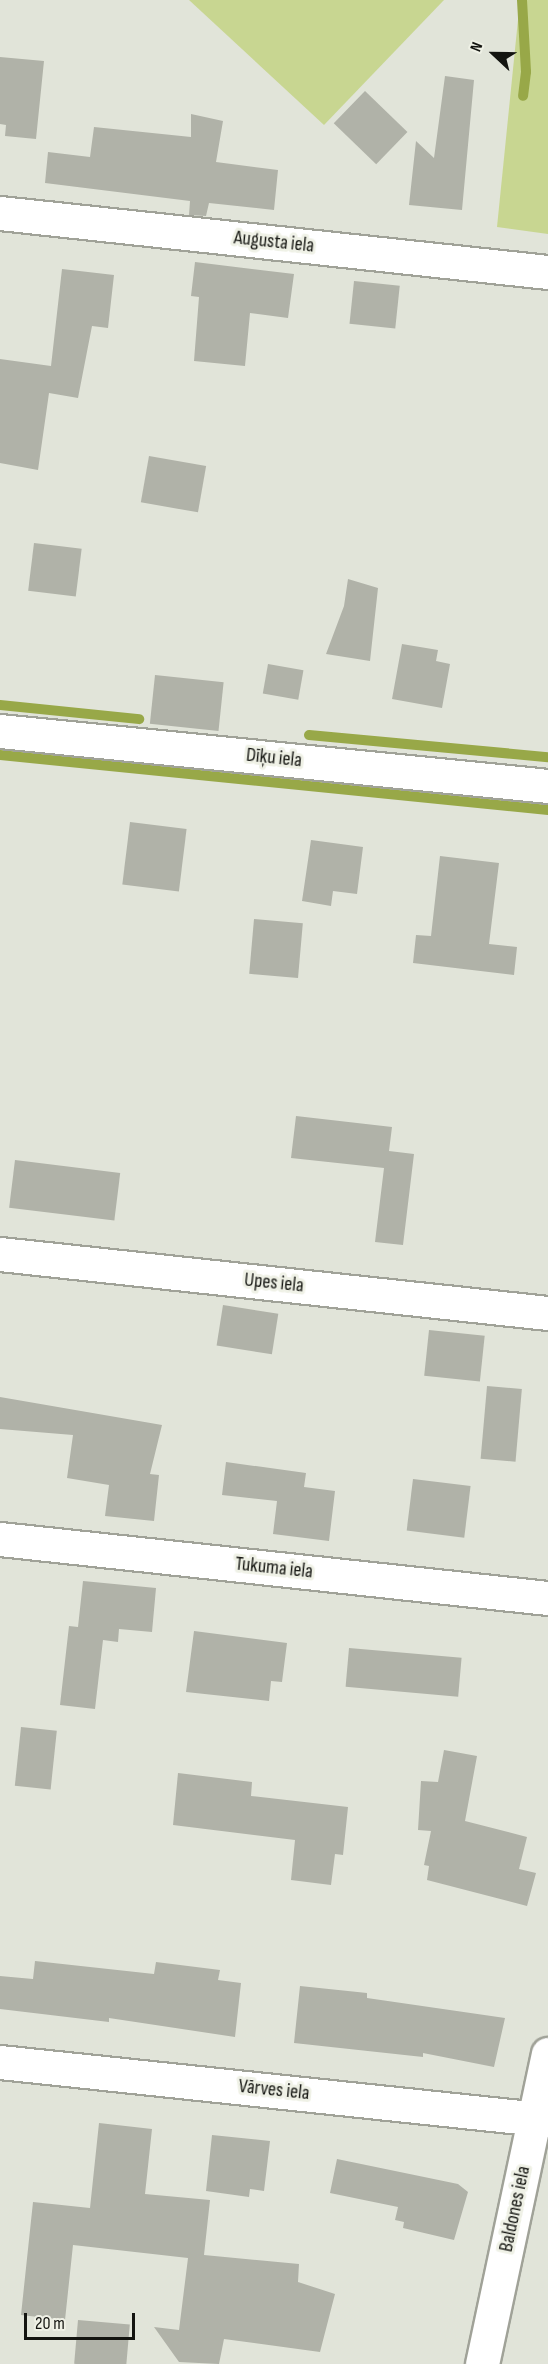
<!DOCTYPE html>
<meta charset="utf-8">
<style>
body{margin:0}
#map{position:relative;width:548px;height:2364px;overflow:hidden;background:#e1e4d9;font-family:"Sofia Sans Condensed",sans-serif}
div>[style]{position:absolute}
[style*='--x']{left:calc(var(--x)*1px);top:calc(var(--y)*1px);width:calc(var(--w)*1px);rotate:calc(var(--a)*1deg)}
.green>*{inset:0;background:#c8d691}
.stream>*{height:10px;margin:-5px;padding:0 5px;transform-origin:5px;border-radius:5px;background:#98a848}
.building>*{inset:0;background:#b0b2a8;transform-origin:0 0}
.roads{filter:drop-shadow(2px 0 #a0a298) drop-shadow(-2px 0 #a0a298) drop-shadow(0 2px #a0a298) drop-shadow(0 -2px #a0a298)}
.minor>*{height:33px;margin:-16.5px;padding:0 16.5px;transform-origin:16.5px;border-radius:16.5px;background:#fff}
span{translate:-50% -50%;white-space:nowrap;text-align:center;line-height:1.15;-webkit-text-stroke:6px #eff1e6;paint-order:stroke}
.street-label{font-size:20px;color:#131410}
.north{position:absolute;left:464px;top:24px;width:60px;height:60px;-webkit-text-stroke:4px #eff1e6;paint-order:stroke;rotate:292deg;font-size:16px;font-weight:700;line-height:24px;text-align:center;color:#131410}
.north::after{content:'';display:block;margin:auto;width:21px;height:27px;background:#131410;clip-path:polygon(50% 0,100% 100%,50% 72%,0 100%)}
.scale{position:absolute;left:24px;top:2313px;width:111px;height:27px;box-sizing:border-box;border:3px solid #131410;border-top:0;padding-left:8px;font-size:18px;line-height:21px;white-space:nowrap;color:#131410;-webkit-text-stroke:4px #eff1e6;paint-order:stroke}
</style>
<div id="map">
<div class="green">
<i style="clip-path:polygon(189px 0,444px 0,324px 125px)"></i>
<i style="clip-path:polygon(520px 0,548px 0,548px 234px,497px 227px)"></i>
</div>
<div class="stream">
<i style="--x:522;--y:0;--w:72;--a:86.8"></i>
<i style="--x:526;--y:72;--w:24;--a:97"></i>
<i style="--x:0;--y:705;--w:140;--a:5.8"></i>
<i style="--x:309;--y:735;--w:240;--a:5.3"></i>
<i style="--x:0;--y:755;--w:551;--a:5.73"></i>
</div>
<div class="building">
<i style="clip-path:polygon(0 57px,44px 61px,36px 139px,5px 136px,6px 125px,0 124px)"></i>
<i style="clip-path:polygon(445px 76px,474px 80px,462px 210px,409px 205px,416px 141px,434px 158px)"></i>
<i style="left:365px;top:91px;width:59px;height:45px;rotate:44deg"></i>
<i style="clip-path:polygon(191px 114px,223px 121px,216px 162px,278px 170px,274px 210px,209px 203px,206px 216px,189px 215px,190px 201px,45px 183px,48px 152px,90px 157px,94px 127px,191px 137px)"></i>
<i style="clip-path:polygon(195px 262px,294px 274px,288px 318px,250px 313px,245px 366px,194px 361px,199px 297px,191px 296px)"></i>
<i style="clip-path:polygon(62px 269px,114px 275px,108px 328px,92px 326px,78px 398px,49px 393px,38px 470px,0 463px,0 359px,51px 366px)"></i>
<i style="left:354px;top:281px;width:46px;height:43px;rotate:6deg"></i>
<i style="left:149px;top:456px;width:58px;height:47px;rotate:10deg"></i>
<i style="left:34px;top:543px;width:48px;height:48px;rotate:7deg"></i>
<i style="clip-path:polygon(348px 579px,378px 588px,370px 661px,326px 654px,344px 606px)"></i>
<i style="clip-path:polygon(402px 644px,438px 650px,436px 661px,450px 664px,442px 708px,392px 699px)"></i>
<i style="left:268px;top:664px;width:36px;height:30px;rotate:10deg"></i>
<i style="left:155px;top:675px;width:69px;height:49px;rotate:6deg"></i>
<i style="left:130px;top:822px;width:57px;height:63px;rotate:7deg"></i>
<i style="clip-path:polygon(311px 840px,363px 847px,357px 894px,333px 891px,331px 906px,302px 901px)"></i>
<i style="clip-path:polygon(440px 856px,499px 863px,489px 944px,517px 947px,514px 975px,413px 963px,416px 935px,431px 936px)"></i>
<i style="left:254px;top:919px;width:49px;height:55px;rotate:5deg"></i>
<i style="clip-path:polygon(296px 1116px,392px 1127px,389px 1151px,414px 1154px,403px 1245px,375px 1242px,384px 1168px,291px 1158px)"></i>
<i style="left:15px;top:1160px;width:106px;height:48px;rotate:7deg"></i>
<i style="left:223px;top:1305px;width:56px;height:41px;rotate:9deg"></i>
<i style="left:429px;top:1330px;width:56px;height:46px;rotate:6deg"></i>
<i style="left:487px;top:1386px;width:35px;height:73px;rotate:5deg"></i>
<i style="clip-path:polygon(0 1397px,162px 1425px,150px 1474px,159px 1475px,154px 1521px,105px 1516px,109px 1485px,67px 1478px,73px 1435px,0 1429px)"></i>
<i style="clip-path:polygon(226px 1462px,306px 1473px,304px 1487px,335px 1491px,329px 1541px,273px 1534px,277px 1501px,222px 1495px)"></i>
<i style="left:413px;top:1479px;width:58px;height:52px;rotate:7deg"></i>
<i style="clip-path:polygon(83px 1581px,156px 1588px,152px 1632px,119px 1629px,118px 1642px,103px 1640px,95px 1709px,60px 1705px,69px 1626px,78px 1627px)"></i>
<i style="clip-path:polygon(194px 1631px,287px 1643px,282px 1682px,271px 1681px,269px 1701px,186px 1692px)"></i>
<i style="left:349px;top:1648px;width:113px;height:39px;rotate:5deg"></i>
<i style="left:21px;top:1727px;width:36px;height:59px;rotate:6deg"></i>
<i style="clip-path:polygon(444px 1750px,477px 1756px,465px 1821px,527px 1837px,519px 1869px,536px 1873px,527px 1906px,427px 1880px,429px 1866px,424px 1865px,431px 1831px,418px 1830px,421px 1781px,438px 1782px)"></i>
<i style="clip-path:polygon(178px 1773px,252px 1782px,251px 1796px,348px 1807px,343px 1855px,335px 1854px,331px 1885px,291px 1880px,295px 1840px,173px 1825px)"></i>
<i style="clip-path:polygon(35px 1961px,154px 1974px,156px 1962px,220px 1970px,218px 1980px,241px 1983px,235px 2037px,109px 2018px,109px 2022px,0 2009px,0 1976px,33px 1979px)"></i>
<i style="clip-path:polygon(300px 1986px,367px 1993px,367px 1998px,505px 2018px,494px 2067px,423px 2053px,423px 2057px,294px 2043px)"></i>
<i style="clip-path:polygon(99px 2123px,152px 2129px,145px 2194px,210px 2200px,204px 2255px,299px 2264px,298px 2282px,335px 2294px,320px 2352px,224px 2339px,219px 2364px,179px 2362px,154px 2327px,179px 2330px,188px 2258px,73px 2245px,65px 2320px,21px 2315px,33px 2202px,90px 2208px)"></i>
<i style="clip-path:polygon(212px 2135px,270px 2141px,264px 2191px,250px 2189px,249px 2197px,206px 2191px)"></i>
<i style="clip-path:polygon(337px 2159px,458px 2184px,468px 2192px,454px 2240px,403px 2228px,404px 2222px,395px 2220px,398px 2207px,330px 2193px)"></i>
<i style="left:78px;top:2320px;width:52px;height:44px;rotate:5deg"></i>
</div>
<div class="roads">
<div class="minor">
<i style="--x:0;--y:213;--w:551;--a:6.15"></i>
<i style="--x:0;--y:731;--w:551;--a:5.73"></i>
<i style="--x:0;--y:1254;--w:551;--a:6.15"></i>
<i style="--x:0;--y:1539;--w:551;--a:6.15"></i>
<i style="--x:0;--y:2062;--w:551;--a:6.04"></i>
<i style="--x:482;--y:2364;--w:317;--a:-78"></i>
</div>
</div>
<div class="street-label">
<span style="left:274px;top:242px;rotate:6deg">Augusta iela</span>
<span style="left:274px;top:758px;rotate:6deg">Dīķu iela</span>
<span style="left:274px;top:1283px;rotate:6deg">Upes iela</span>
<span style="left:274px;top:1568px;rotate:6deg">Tukuma iela</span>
<span style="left:274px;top:2090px;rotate:6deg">Vārves iela</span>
<span style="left:515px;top:2209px;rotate:-78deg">Baldones iela</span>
</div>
<div class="north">N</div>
<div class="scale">20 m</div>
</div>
